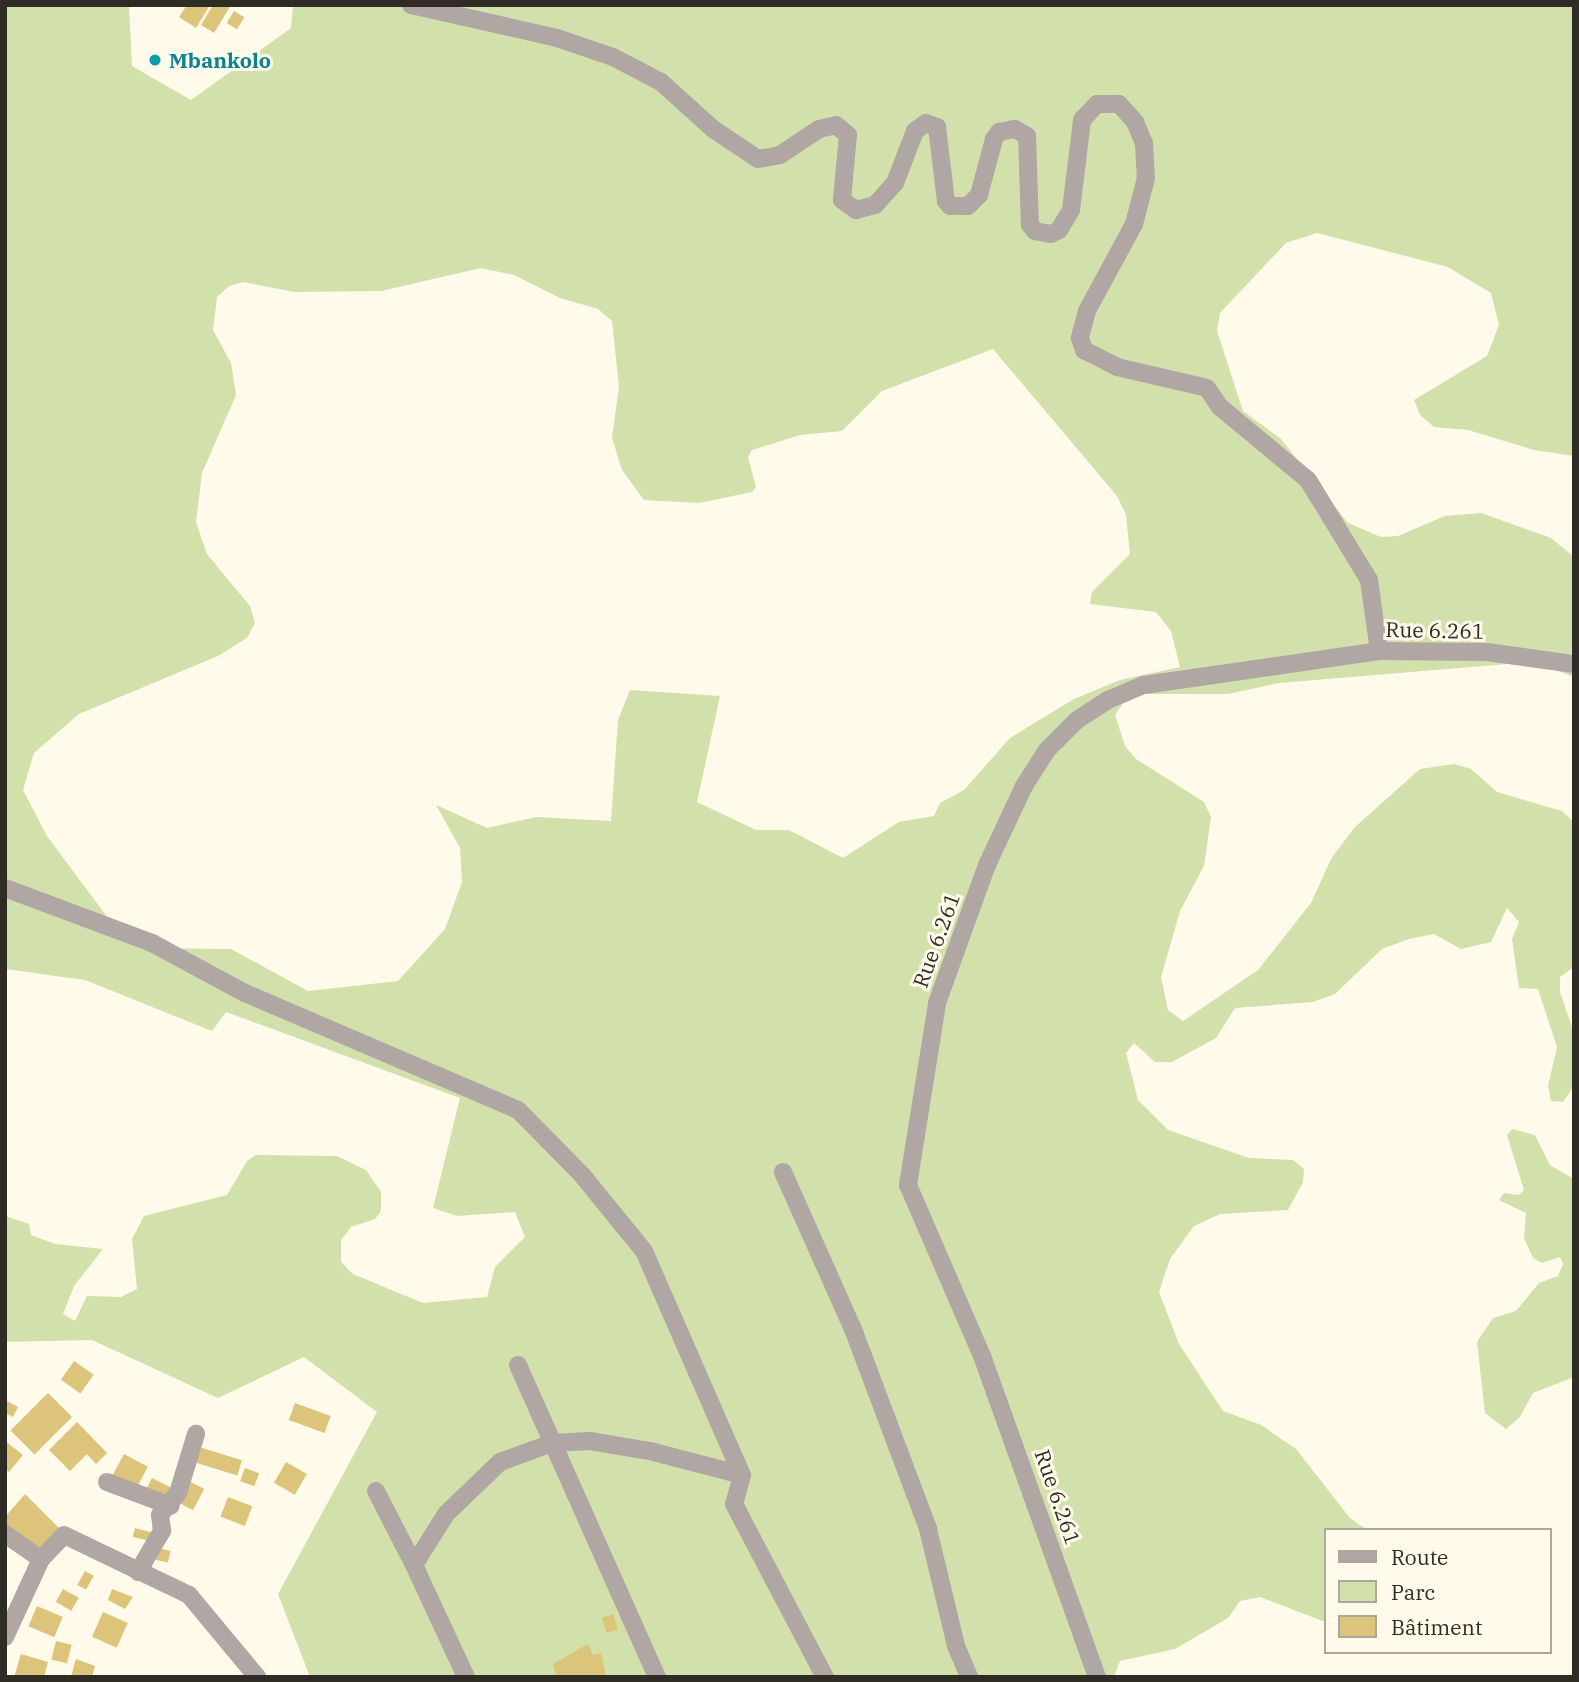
<!DOCTYPE html>
<meta charset="utf-8">
<style>
body{margin:0}
#map{position:relative;width:1579px;height:1682px;overflow:hidden;background:#fffae9;font-family:"IBM Plex Serif",serif}
div>[style]{position:absolute}
[style*='--x']{left:calc(var(--x)*1px);top:calc(var(--y)*1px);width:calc(var(--w)*1px);rotate:calc(var(--a)*1deg)}
.green>*{inset:0;background:#d2e0ac}
.building>*{inset:0;background:#dcc57a;transform-origin:0 0}
.minor>*{height:18px;margin:-9px;padding:0 9px;transform-origin:9px;border-radius:9px;background:#b0a6a4}
.dots>*{width:19px;height:19px;translate:-50% -50%;box-sizing:border-box;border:4px solid #fffae9;border-radius:50%}
span{translate:-50% -50%;white-space:nowrap;text-align:center;line-height:1.15;-webkit-text-stroke:6px #fffae9;paint-order:stroke}
.culture-label{font-size:21px;color:#0d838f;font-weight:700}
.left{translate:0 -50%;text-align:left}
.street-label{font-size:21px;color:#2e2c24}
.frame{position:absolute;inset:0;border:7px solid #2e2c24;pointer-events:none}
.legend{position:absolute;left:1324px;top:1528px;width:228px;height:126px;box-sizing:border-box;background:#fffae9;border:2px solid #aba89a;margin:0;padding:9px 12px;list-style:none;font-size:21px;color:#2e2c24}
.legend li{display:flex;align-items:center;gap:14px;height:35px}
.legend b{width:35px;border:2px solid #aba89a}
</style>
<div id="map">
<div class="green">
<i style="clip-path:polygon(evenodd,5px 5px,129px 5px,132px 66px,191px 100px,291px 28px,293px 5px,1574px 5px,1574px 456px,1534px 450px,1468px 430px,1434px 427px,1420px 415px,1414px 400px,1487px 356px,1499px 325px,1491px 293px,1448px 267px,1317px 233px,1286px 243px,1220px 313px,1217px 331px,1243px 411px,1281px 439px,1348px 523px,1381px 537px,1398px 536px,1445px 516px,1481px 513px,1551px 538px,1574px 557px,1574px 677px,1543px 665px,1507px 664px,1279px 683px,1228px 694px,1142px 694px,1126px 699px,1115px 715px,1125px 746px,1136px 759px,1204px 802px,1211px 817px,1204px 866px,1180px 911px,1161px 977px,1168px 1010px,1183px 1021px,1258px 970px,1311px 903px,1332px 857px,1355px 827px,1420px 769px,1454px 764px,1471px 769px,1497px 792px,1562px 811px,1574px 822px,1574px 967px,1560px 977px,1560px 992px,1574px 1033px,1574px 1086px,1563px 1102px,1551px 1101px,1548px 1086px,1557px 1047px,1538px 989px,1519px 988px,1512px 939px,1519px 922px,1507px 908px,1491px 942px,1461px 949px,1434px 934px,1409px 939px,1382px 949px,1335px 994px,1313px 1002px,1235px 1008px,1216px 1038px,1172px 1062px,1155px 1062px,1134px 1043px,1126px 1053px,1138px 1100px,1168px 1130px,1249px 1158px,1293px 1160px,1304px 1169px,1303px 1182px,1288px 1210px,1220px 1214px,1194px 1226px,1170px 1259px,1159px 1292px,1179px 1344px,1223px 1411px,1261px 1425px,1296px 1449px,1350px 1518px,1367px 1530px,1325px 1530px,1325px 1622px,1260px 1597px,1240px 1601px,1228px 1618px,1175px 1649px,1120px 1661px,1114px 1677px,310px 1677px,278px 1594px,377px 1412px,304px 1357px,218px 1398px,92px 1340px,5px 1342px,5px 1216px,29px 1224px,31px 1235px,55px 1244px,103px 1249px,74px 1286px,63px 1314px,75px 1321px,87px 1296px,121px 1297px,137px 1289px,132px 1239px,144px 1216px,227px 1195px,247px 1161px,256px 1155px,337px 1156px,366px 1170px,381px 1192px,381px 1211px,375px 1219px,351px 1227px,341px 1240px,341px 1262px,353px 1274px,423px 1303px,487px 1297px,495px 1267px,525px 1237px,515px 1212px,457px 1216px,433px 1208px,460px 1098px,226px 1012px,212px 1031px,85px 980px,5px 969px,5px 5px,481px 268px,514px 275px,560px 298px,598px 309px,612px 321px,619px 386px,612px 438px,622px 470px,644px 500px,699px 503px,752px 492px,756px 487px,748px 457px,752px 450px,800px 435px,842px 431px,882px 391px,993px 349px,1117px 496px,1126px 515px,1130px 554px,1092px 592px,1090px 604px,1156px 612px,1171px 631px,1180px 667px,1120px 680px,1074px 699px,1010px 738px,964px 790px,940px 803px,934px 816px,899px 822px,843px 858px,789px 830px,756px 830px,697px 802px,720px 696px,630px 690px,618px 720px,611px 821px,536px 817px,487px 828px,436px 805px,460px 848px,462px 882px,445px 929px,398px 981px,308px 991px,231px 949px,141px 948px,125px 941px,47px 836px,23px 790px,34px 753px,79px 714px,218px 656px,247px 638px,255px 623px,250px 606px,207px 554px,196px 522px,202px 473px,236px 395px,231px 363px,213px 330px,217px 297px,229px 286px,243px 282px,294px 292px,381px 291px,481px 268px)"></i>
<i style="clip-path:polygon(1512px 1129px,1535px 1135px,1550px 1165px,1574px 1179px,1574px 1377px,1533px 1393px,1520px 1417px,1506px 1429px,1485px 1413px,1477px 1342px,1493px 1318px,1516px 1311px,1539px 1283px,1558px 1276px,1563px 1264px,1560px 1257px,1542px 1263px,1533px 1258px,1524px 1238px,1526px 1213px,1499px 1200px,1504px 1193px,1519px 1195px,1524px 1190px,1507px 1135px)"></i>
</div>
<div class="building">
<i style="clip-path:polygon(187px 5px,210px 5px,196px 28px,179px 17px)"></i>
<i style="clip-path:polygon(213px 5px,231px 5px,214px 33px,201px 25px)"></i>
<i style="left:234px;top:11px;width:12px;height:14px;rotate:31deg"></i>
<i style="left:74px;top:1361px;width:24px;height:23px;rotate:35deg"></i>
<i style="left:48px;top:1393px;width:34px;height:53px;rotate:45deg"></i>
<i style="clip-path:polygon(5px 1400px,18px 1407px,13px 1417px,5px 1413px)"></i>
<i style="left:295px;top:1403px;width:38px;height:18px;rotate:20deg"></i>
<i style="clip-path:polygon(77px 1422px,107px 1453px,96px 1464px,87px 1454px,70px 1471px,49px 1450px)"></i>
<i style="clip-path:polygon(5px 1441px,23px 1455px,9px 1472px,5px 1469px)"></i>
<i style="left:199px;top:1447px;width:45px;height:16px;rotate:17deg"></i>
<i style="left:124px;top:1454px;width:27px;height:25px;rotate:28deg"></i>
<i style="left:286px;top:1462px;width:24px;height:24px;rotate:30deg"></i>
<i style="left:245px;top:1468px;width:15px;height:14px;rotate:20deg"></i>
<i style="left:152px;top:1478px;width:27px;height:13px;rotate:27deg"></i>
<i style="left:191px;top:1482px;width:15px;height:24px;rotate:28deg"></i>
<i style="clip-path:polygon(25px 1494px,62px 1531px,40px 1557px,5px 1525px,5px 1517px)"></i>
<i style="left:228px;top:1497px;width:26px;height:21px;rotate:21deg"></i>
<i style="left:135px;top:1528px;width:20px;height:9px;rotate:15deg"></i>
<i style="left:158px;top:1548px;width:13px;height:12px;rotate:13deg"></i>
<i style="left:85px;top:1571px;width:10px;height:16px;rotate:29deg"></i>
<i style="left:63px;top:1589px;width:18px;height:15px;rotate:29deg"></i>
<i style="clip-path:polygon(112px 1589px,133px 1597px,125px 1609px,108px 1600px)"></i>
<i style="left:37px;top:1606px;width:28px;height:22px;rotate:23deg"></i>
<i style="left:103px;top:1612px;width:27px;height:27px;rotate:24deg"></i>
<i style="left:613px;top:1614px;width:16px;height:12px;rotate:72deg"></i>
<i style="left:56px;top:1641px;width:16px;height:19px;rotate:14deg"></i>
<i style="clip-path:polygon(588px 1644px,593px 1655px,601px 1653px,606px 1676px,552px 1677px,556px 1675px,553px 1664px)"></i>
<i style="clip-path:polygon(21px 1654px,48px 1662px,44px 1677px,14px 1677px)"></i>
<i style="clip-path:polygon(76px 1659px,95px 1666px,92px 1677px,71px 1677px)"></i>
</div>
<div class="minor">
<i style="--x:411;--y:5;--w:150;--a:12.7"></i>
<i style="--x:557;--y:38;--w:59;--a:18.7"></i>
<i style="--x:613;--y:57;--w:54;--a:27.5"></i>
<i style="--x:661;--y:82;--w:70;--a:42.1"></i>
<i style="--x:713;--y:129;--w:54;--a:33.7"></i>
<i style="--x:758;--y:159;--w:22;--a:-10"></i>
<i style="--x:780;--y:155;--w:47;--a:-33.7"></i>
<i style="--x:819;--y:129;--w:17;--a:-13"></i>
<i style="--x:836;--y:125;--w:16;--a:40"></i>
<i style="--x:848;--y:135;--w:65;--a:95.3"></i>
<i style="--x:842;--y:200;--w:17;--a:36"></i>
<i style="--x:856;--y:210;--w:20;--a:-15"></i>
<i style="--x:875;--y:205;--w:30;--a:-48"></i>
<i style="--x:895;--y:183;--w:56;--a:-69"></i>
<i style="--x:915;--y:131;--w:14;--a:-36"></i>
<i style="--x:926;--y:123;--w:12;--a:20"></i>
<i style="--x:937;--y:127;--w:75;--a:83.1"></i>
<i style="--x:946;--y:201;--w:6;--a:51"></i>
<i style="--x:950;--y:206;--w:18;--a:0"></i>
<i style="--x:968;--y:206;--w:16;--a:-45"></i>
<i style="--x:979;--y:195;--w:58;--a:-75"></i>
<i style="--x:994;--y:139;--w:9;--a:-54"></i>
<i style="--x:999;--y:132;--w:16;--a:-11"></i>
<i style="--x:1015;--y:129;--w:14;--a:30"></i>
<i style="--x:1027;--y:136;--w:89;--a:88.1"></i>
<i style="--x:1030;--y:225;--w:8;--a:50"></i>
<i style="--x:1035;--y:231;--w:16;--a:11"></i>
<i style="--x:1051;--y:234;--w:9;--a:-27"></i>
<i style="--x:1059;--y:230;--w:23;--a:-59"></i>
<i style="--x:1071;--y:210;--w:91;--a:-83"></i>
<i style="--x:1082;--y:120;--w:22;--a:-47"></i>
<i style="--x:1097;--y:104;--w:22;--a:0"></i>
<i style="--x:1119;--y:104;--w:24;--a:48"></i>
<i style="--x:1135;--y:122;--w:23;--a:67"></i>
<i style="--x:1144;--y:143;--w:35;--a:87"></i>
<i style="--x:1146;--y:178;--w:48;--a:104.6"></i>
<i style="--x:1134;--y:224;--w:99;--a:118.4"></i>
<i style="--x:1087;--y:311;--w:28;--a:105"></i>
<i style="--x:1080;--y:338;--w:13;--a:72"></i>
<i style="--x:1084;--y:350;--w:37;--a:27"></i>
<i style="--x:1117;--y:367;--w:92;--a:13.1"></i>
<i style="--x:1207;--y:388;--w:23;--a:56"></i>
<i style="--x:1220;--y:407;--w:114;--a:39.7"></i>
<i style="--x:1308;--y:480;--w:117;--a:58.6"></i>
<i style="--x:1369;--y:580;--w:72;--a:82"></i>
<i style="--x:5;--y:888;--w:157;--a:20.5"></i>
<i style="--x:152;--y:943;--w:106;--a:28.3"></i>
<i style="--x:245;--y:993;--w:297;--a:23.2"></i>
<i style="--x:518;--y:1110;--w:91;--a:45.4"></i>
<i style="--x:582;--y:1175;--w:98;--a:50.8"></i>
<i style="--x:644;--y:1251;--w:244;--a:66.4"></i>
<i style="--x:742;--y:1475;--w:30;--a:105"></i>
<i style="--x:734;--y:1504;--w:195;--a:62.3"></i>
<i style="--x:783;--y:1172;--w:172;--a:66"></i>
<i style="--x:853;--y:1329;--w:214;--a:69.4"></i>
<i style="--x:928;--y:1529;--w:120;--a:76.5"></i>
<i style="--x:956;--y:1646;--w:34;--a:67"></i>
<i style="--x:518;--y:1365;--w:342;--a:66"></i>
<i style="--x:107;--y:1482;--w:68;--a:20.6"></i>
<i style="--x:376;--y:1491;--w:83;--a:62.8"></i>
<i style="--x:5;--y:1534;--w:44;--a:34.8"></i>
<i style="--x:41;--y:1559;--w:33;--a:-46"></i>
<i style="--x:64;--y:1535;--w:139;--a:25.6"></i>
<i style="--x:189;--y:1595;--w:107;--a:50.3"></i>
<i style="--x:138;--y:1572;--w:48;--a:-59.7"></i>
<i style="--x:162;--y:1531;--w:16;--a:-97"></i>
<i style="--x:160;--y:1515;--w:28;--a:-51"></i>
<i style="--x:178;--y:1493;--w:62;--a:-73"></i>
<i style="--x:5;--y:1637;--w:86;--a:-65.2"></i>
<i style="--x:466;--y:1677;--w:123;--a:-114.9"></i>
<i style="--x:414;--y:1565;--w:60;--a:-57.9"></i>
<i style="--x:446;--y:1514;--w:75;--a:-43.9"></i>
<i style="--x:500;--y:1462;--w:55;--a:-20.1"></i>
<i style="--x:552;--y:1443;--w:38;--a:-3"></i>
<i style="--x:590;--y:1441;--w:61;--a:9.5"></i>
<i style="--x:650;--y:1451;--w:95;--a:14.6"></i>
<i style="--x:1097;--y:1677;--w:341;--a:-109.7"></i>
<i style="--x:982;--y:1356;--w:186;--a:-113.4"></i>
<i style="--x:908;--y:1185;--w:184;--a:-80.9"></i>
<i style="--x:937;--y:1003;--w:147;--a:-70.1"></i>
<i style="--x:987;--y:865;--w:87;--a:-64.9"></i>
<i style="--x:1024;--y:786;--w:43;--a:-57.4"></i>
<i style="--x:1047;--y:750;--w:42;--a:-45"></i>
<i style="--x:1077;--y:720;--w:37;--a:-33"></i>
<i style="--x:1108;--y:700;--w:39;--a:-23"></i>
<i style="--x:1144;--y:685;--w:237;--a:-8.2"></i>
<i style="--x:1379;--y:651;--w:108;--a:0.5"></i>
<i style="--x:1487;--y:652;--w:88;--a:7.9"></i>
</div>
<div class="dots">
<i style="left:155px;top:60px;background:#0f9aa8"></i>
</div>
<div class="culture-label">
<span class="left" style="left:169px;top:60px">Mbankolo</span>
</div>
<div class="street-label">
<span style="left:1435px;top:630px;rotate:1deg">Rue 6.261</span>
<span style="left:936px;top:940px;rotate:-70deg">Rue 6.261</span>
<span style="left:1058px;top:1497px;rotate:71deg">Rue 6.261</span>
</div>
<div class="frame"></div>
<ul class="legend">
<li><b style="height:9px;background:#b0a6a4"></b>Route</li>
<li><b style="height:19px;background:#d2e0ac"></b>Parc</li>
<li><b style="height:19px;background:#dcc57a"></b>Bâtiment</li>
</ul>
</div>
